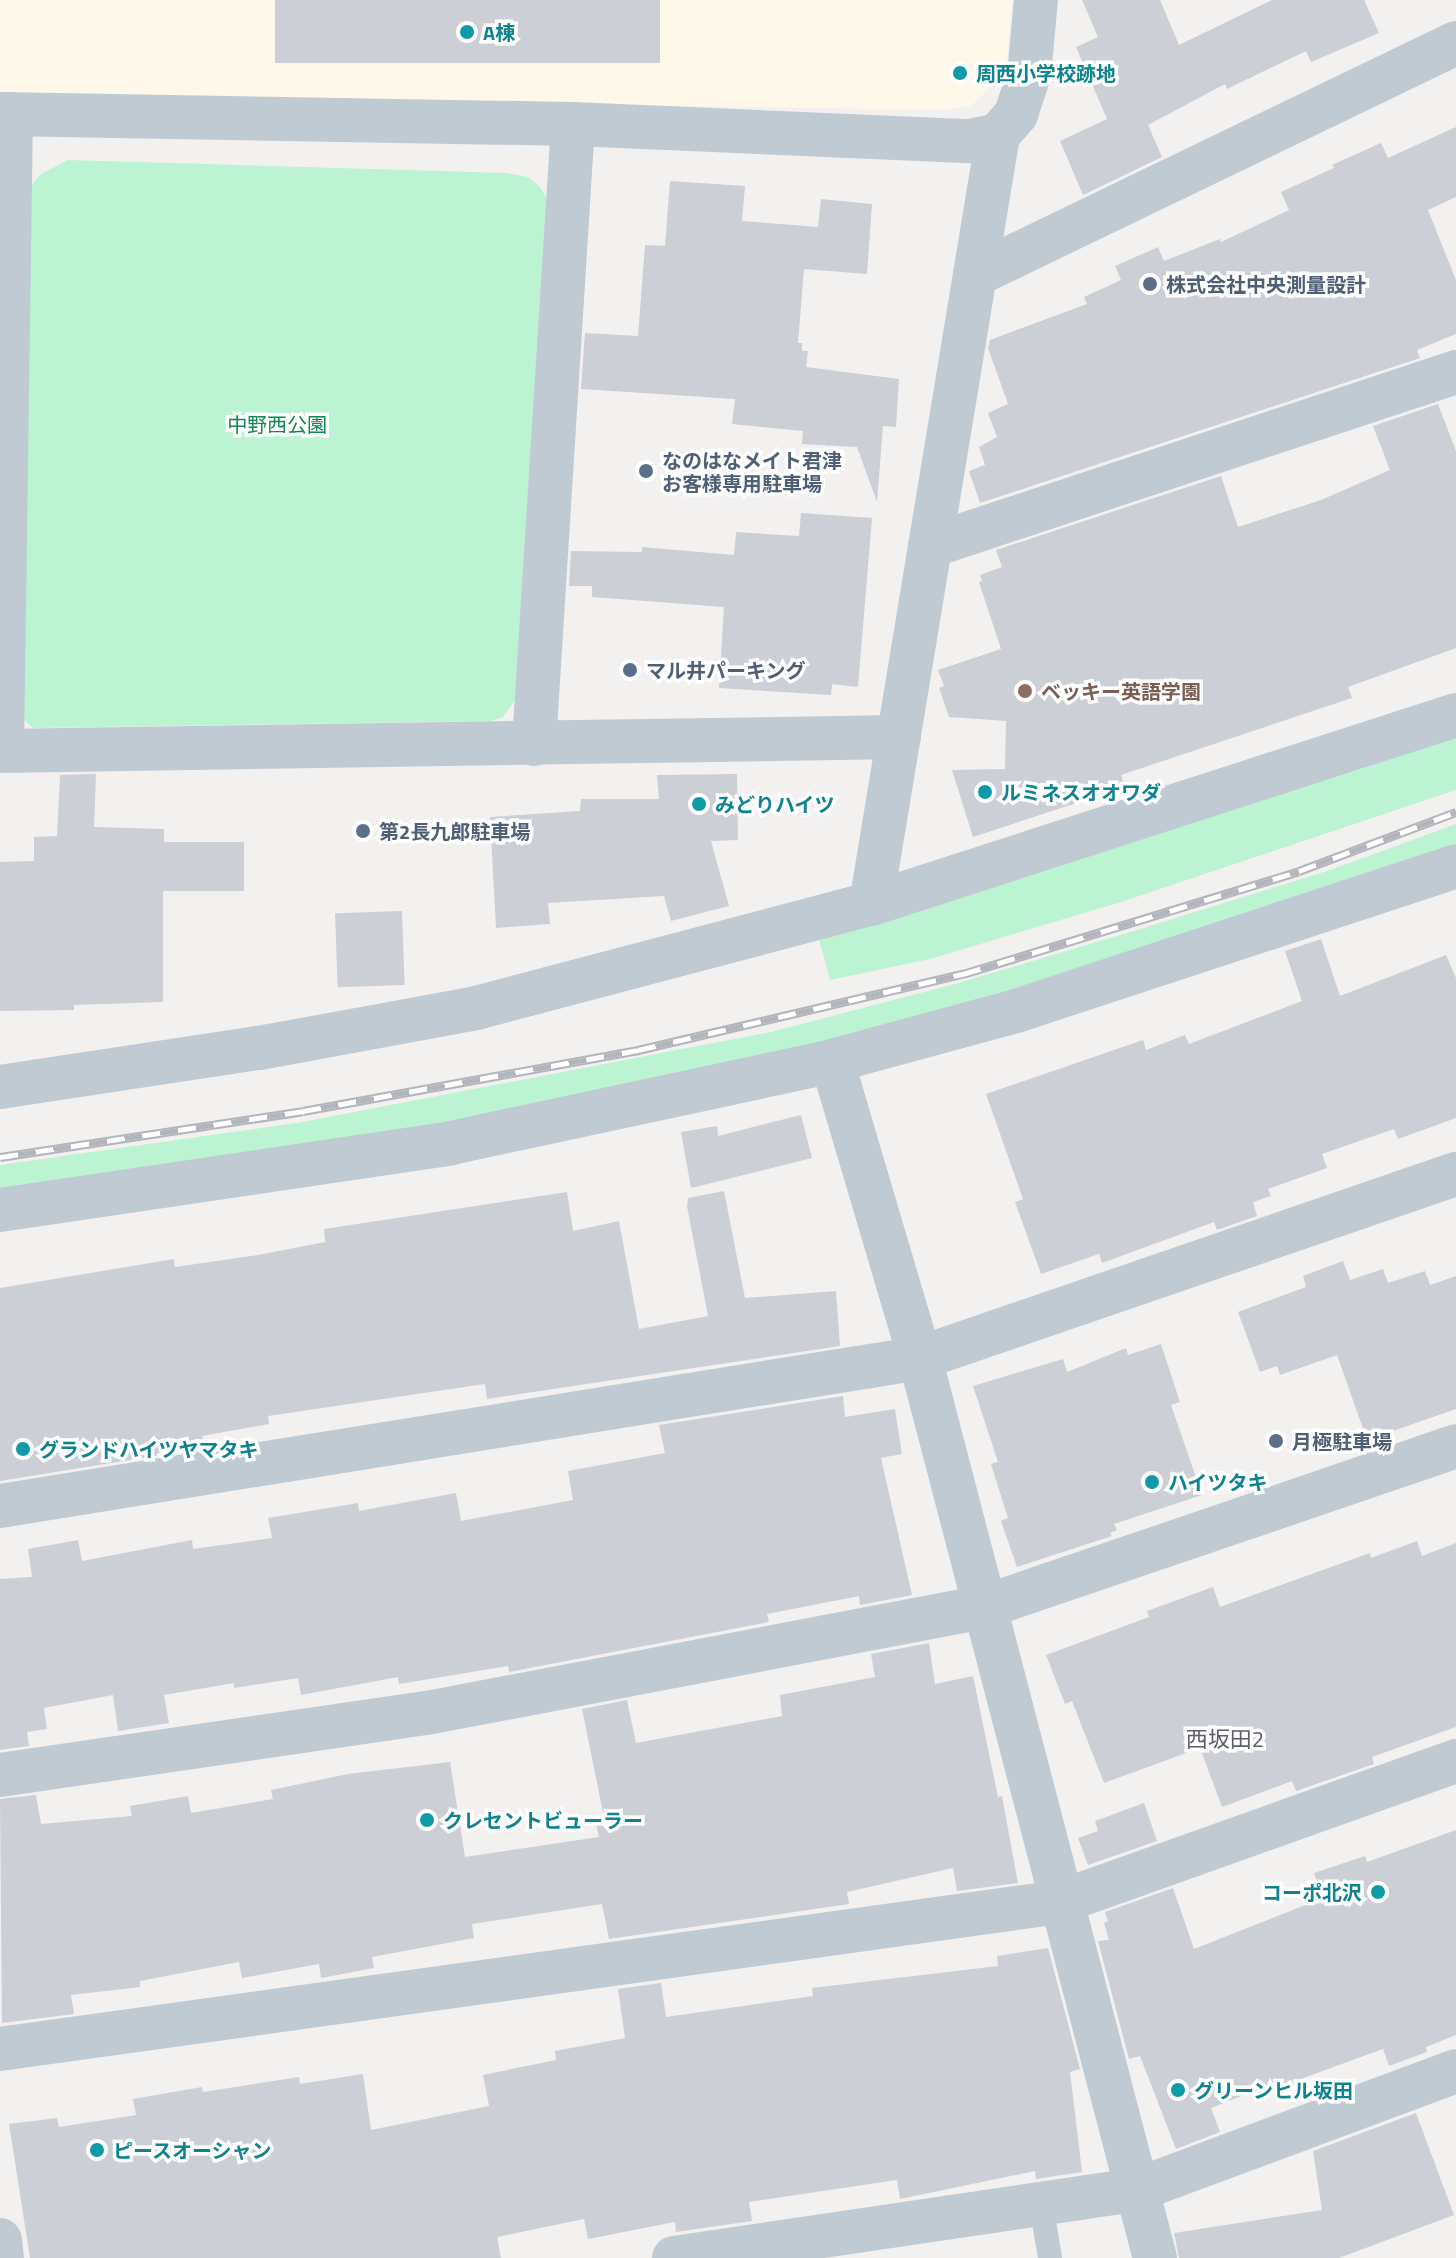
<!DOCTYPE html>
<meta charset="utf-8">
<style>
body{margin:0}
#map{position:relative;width:1456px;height:2258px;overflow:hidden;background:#f3f0f0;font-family:"Titillium Web","Noto Sans JP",sans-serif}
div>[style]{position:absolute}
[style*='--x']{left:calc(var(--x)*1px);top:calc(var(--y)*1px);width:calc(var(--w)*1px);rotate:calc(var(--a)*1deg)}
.commercial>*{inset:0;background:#fdf8ea}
.green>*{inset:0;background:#bcf3d3}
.building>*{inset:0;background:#cccfd6;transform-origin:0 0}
.service>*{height:24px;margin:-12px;padding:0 12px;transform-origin:12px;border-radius:12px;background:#c0cad3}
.minor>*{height:44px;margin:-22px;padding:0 22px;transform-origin:22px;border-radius:22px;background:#c0cad3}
.tertiary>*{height:44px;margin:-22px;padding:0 22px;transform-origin:22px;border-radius:22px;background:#c0cad3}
.rail>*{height:9px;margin-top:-4.5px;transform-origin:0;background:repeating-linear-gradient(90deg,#fff 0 18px,#b2b5bb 0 36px);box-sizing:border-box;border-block:2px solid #b2b5bb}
.dots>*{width:22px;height:22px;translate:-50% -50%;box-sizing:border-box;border:4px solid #fff;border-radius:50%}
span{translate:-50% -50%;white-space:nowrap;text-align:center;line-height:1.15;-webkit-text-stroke:7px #fff;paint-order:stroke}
.culture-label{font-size:20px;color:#0d838f;font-weight:700}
.left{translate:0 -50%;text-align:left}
.right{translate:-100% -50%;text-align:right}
.service-label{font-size:20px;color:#4e5e75;font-weight:700}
.park-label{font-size:20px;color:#108850}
.education-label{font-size:20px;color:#785e54;font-weight:700}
.neighbourhood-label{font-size:22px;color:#5c6066}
</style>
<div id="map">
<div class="commercial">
<i style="clip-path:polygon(0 0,1012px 0,1006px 72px,971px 106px,940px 110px,0 95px)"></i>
</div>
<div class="green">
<i style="clip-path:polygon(68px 160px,507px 173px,528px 177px,540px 187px,549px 202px,515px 700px,503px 717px,491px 721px,33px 728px,26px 722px,22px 715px,25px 192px,41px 174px)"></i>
<i style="clip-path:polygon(1456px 736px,1456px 790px,1121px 902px,930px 959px,830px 980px,818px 936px,1359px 770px)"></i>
<i style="clip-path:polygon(1456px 824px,1456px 850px,1213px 932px,802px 1049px,419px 1131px,0 1196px,0 1165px,297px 1123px,771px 1032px,955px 984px,1137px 930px,1330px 870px)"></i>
</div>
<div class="building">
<i style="left:275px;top:0;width:385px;height:63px"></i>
<i style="clip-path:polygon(1082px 0,1160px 0,1179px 45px,1272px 0,1364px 0,1379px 33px,1311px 62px,1306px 51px,1227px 89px,1225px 84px,1148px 125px,1162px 157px,1083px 195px,1060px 141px,1107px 119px,1076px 47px,1098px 37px)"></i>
<i style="clip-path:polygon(1456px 127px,1456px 197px,1428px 210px,1456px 280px,1456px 334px,1417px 350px,1420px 358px,980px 503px,969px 471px,985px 465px,979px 447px,997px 437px,988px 413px,1008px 404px,988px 348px,990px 340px,1087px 304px,1084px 297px,1121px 280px,1115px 266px,1158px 247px,1164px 261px,1220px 239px,1221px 242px,1289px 210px,1281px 192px,1334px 168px,1332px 165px,1381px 143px,1388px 158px)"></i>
<i style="clip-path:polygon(670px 181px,745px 186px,742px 221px,818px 227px,821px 199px,872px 204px,867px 274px,804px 269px,798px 343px,802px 343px,802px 351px,808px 351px,806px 367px,899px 379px,896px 427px,883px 426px,877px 502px,857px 447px,802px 444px,803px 431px,732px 424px,735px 399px,581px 389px,585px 333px,638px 336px,645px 245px,665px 246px)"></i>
<i style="clip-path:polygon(1438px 404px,1456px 451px,1456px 648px,1348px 687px,1352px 698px,1121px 775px,1125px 787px,973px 837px,952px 770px,1005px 769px,1006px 721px,949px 717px,939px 688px,944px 686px,938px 670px,1001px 649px,979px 582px,982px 581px,980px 575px,1002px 567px,996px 550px,1221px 476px,1238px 527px,1321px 500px,1390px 470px,1373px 426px)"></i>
<i style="clip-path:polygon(801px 513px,872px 518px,858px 687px,832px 684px,831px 695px,719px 688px,724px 607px,592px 597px,592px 586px,569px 586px,571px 551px,642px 552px,642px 547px,734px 555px,736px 532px,799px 536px)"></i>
<i style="clip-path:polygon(96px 774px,94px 827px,164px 829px,164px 842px,244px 842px,244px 891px,163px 891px,163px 1002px,74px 1005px,74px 1010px,0 1011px,0 862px,34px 861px,34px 837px,57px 836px,60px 775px)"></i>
<i style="clip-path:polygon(737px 774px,738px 840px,711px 841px,729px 906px,671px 921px,664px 896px,548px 903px,550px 924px,496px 928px,490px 817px,580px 811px,581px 799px,659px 799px,657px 775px)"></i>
<i style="left:402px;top:911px;width:74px;height:67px;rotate:88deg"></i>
<i style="clip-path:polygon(1321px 939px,1340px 996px,1446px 955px,1456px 978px,1456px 1118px,1398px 1139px,1394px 1129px,1322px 1154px,1327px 1168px,1268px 1189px,1271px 1196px,1253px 1202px,1257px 1216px,1217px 1230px,1214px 1222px,1102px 1263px,1099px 1254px,1041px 1274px,1015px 1202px,1023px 1199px,986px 1094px,1143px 1040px,1146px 1050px,1185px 1035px,1189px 1044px,1302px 1001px,1285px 951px)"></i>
<i style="clip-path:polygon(801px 1115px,812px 1158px,691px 1188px,681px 1132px,717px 1126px,718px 1136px)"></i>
<i style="clip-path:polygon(724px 1191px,745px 1298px,836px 1291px,840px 1346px,487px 1399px,485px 1384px,268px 1416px,269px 1424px,202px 1436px,204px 1448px,0 1481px,0 1288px,174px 1259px,175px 1267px,258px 1255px,325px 1242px,324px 1229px,567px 1192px,573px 1231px,619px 1221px,639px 1329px,708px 1316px,687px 1206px,688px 1198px)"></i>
<i style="clip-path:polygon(1343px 1261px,1350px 1280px,1383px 1269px,1388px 1283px,1425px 1271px,1430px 1285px,1456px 1276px,1456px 1409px,1367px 1440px,1337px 1355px,1280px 1375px,1277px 1366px,1260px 1372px,1238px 1312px,1306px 1287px,1303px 1276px)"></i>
<i style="clip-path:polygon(1161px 1344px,1180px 1402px,1171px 1405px,1202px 1495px,1114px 1524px,1117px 1530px,1110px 1533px,1112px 1536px,1017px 1567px,1001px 1521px,1008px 1518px,991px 1464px,998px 1462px,973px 1386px,1063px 1359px,1067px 1372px,1126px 1348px,1128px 1355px)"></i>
<i style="clip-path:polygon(843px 1396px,845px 1417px,895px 1409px,902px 1454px,881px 1458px,912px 1595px,860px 1605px,859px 1596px,767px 1614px,769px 1622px,509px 1672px,508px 1666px,399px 1684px,398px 1677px,301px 1695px,298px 1678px,234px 1688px,234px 1683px,164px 1695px,169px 1723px,118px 1731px,113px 1695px,44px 1708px,47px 1729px,27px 1732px,29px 1746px,0 1750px,0 1579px,32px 1577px,28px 1549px,78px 1540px,82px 1561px,192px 1540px,193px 1549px,272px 1538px,268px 1518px,358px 1503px,359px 1511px,456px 1493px,461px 1521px,573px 1500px,568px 1471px,665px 1453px,659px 1425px)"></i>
<i style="clip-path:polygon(1417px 1541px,1422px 1556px,1456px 1543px,1456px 1727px,1372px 1757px,1374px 1764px,1296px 1791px,1292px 1781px,1222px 1807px,1200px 1748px,1104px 1783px,1072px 1701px,1065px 1704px,1046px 1655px,1149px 1617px,1147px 1611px,1213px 1587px,1220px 1607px,1370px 1553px,1371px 1558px)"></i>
<i style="clip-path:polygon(929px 1643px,935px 1684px,973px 1676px,998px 1797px,1002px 1796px,1018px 1883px,957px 1891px,953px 1868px,847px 1892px,849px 1904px,609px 1939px,602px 1904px,472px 1924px,474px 1938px,372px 1957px,374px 1968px,321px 1978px,319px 1964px,242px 1978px,239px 1962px,140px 1981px,140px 1987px,71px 1995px,74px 2014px,2px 2023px,0 1799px,36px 1795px,41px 1824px,132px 1816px,130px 1806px,188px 1796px,191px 1813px,273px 1799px,271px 1790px,348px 1774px,450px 1762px,465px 1857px,599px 1837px,596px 1824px,605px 1822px,582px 1709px,627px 1700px,636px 1743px,782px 1716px,780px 1695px,875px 1677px,871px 1654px)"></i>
<i style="clip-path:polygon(1144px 1803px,1157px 1841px,1088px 1865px,1078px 1838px,1098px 1831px,1095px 1821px)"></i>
<i style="clip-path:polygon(1456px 1830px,1456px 2035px,1426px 2047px,1427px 2052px,1389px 2066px,1383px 2049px,1284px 2085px,1282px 2080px,1211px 2108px,1220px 2132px,1176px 2149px,1140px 2056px,1129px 2059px,1098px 1941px,1109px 1940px,1104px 1923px,1108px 1921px,1105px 1912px,1173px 1888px,1194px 1949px,1323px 1898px,1314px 1873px,1365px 1856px,1367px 1862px)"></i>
<i style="clip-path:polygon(1048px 1948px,1080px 2069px,1070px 2072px,1082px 2172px,1036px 2179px,1035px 2171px,900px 2199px,897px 2180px,749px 2202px,752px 2221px,676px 2232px,675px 2222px,588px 2239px,584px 2219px,497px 2237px,501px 2258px,30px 2258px,9px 2124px,57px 2118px,59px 2127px,136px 2115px,133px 2099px,202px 2087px,203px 2092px,299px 2077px,300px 2084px,363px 2074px,371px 2130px,489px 2106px,483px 2075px,556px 2060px,555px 2051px,625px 2038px,618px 1989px,661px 1983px,666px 2017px,813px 1996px,812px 1988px,998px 1966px,997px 1956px)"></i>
<i style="clip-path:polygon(1416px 2113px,1454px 2215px,1339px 2258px,1179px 2258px,1174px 2233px,1322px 2210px,1313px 2151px)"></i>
</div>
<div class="service">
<i style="--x:1041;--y:2204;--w:55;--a:80.5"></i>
</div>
<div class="minor">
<i style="--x:975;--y:275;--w:534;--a:-25.75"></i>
<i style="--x:930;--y:546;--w:554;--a:-18.3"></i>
<i style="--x:534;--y:744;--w:621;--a:-86.4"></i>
<i style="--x:2;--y:750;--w:636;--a:-89.19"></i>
<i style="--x:0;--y:751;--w:899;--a:-0.89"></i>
<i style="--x:871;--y:904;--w:779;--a:-80.62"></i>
<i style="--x:832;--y:1061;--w:310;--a:73.5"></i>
<i style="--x:920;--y:1358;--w:930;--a:75.37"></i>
<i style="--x:0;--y:1087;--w:262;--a:-8.6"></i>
<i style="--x:259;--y:1048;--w:221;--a:-10.4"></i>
<i style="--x:476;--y:1008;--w:408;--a:-14.8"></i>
<i style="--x:871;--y:904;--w:615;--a:-17.9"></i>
<i style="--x:0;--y:1210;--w:456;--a:-8.4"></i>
<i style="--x:451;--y:1143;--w:390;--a:-12.1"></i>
<i style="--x:832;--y:1061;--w:191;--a:-15.2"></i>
<i style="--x:1016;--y:1011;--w:463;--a:-18.2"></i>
<i style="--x:0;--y:1506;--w:932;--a:-9.14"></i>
<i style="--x:920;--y:1358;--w:567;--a:-18.95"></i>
<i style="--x:0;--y:1775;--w:437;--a:-8.3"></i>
<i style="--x:432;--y:1712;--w:562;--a:-10.77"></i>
<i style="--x:984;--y:1607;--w:499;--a:-18.8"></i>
<i style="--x:0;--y:2049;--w:1070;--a:-7.9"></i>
<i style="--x:1060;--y:1902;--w:420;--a:-19.6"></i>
<i style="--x:0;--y:2240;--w:18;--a:84"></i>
<i style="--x:674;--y:2258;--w:470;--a:-8.4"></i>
<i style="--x:1139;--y:2189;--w:338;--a:-20.4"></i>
</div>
<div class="tertiary">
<i style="--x:0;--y:114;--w:573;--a:1"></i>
<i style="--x:573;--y:124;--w:397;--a:2.5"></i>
<i style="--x:970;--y:141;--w:29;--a:-12"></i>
<i style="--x:998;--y:135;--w:28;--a:-49"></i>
<i style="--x:1016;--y:114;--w:41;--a:-71.6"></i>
<i style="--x:1029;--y:75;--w:75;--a:-84.7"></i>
</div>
<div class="rail">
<i style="--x:0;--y:1157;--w:306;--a:-8.6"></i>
<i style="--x:303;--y:1111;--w:341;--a:-10.3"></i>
<i style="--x:638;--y:1050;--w:334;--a:-13.2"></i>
<i style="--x:963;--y:974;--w:351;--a:-17"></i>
<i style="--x:1299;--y:871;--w:168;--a:-20.6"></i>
</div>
<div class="dots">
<i style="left:467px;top:32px;background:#0f9aa8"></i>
<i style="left:960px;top:73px;background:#0f9aa8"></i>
<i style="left:1150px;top:284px;background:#5c6f8a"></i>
<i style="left:646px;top:471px;background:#5c6f8a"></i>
<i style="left:630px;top:670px;background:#5c6f8a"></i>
<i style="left:1025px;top:691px;background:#8d6e63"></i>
<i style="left:985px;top:792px;background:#0f9aa8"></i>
<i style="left:699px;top:804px;background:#0f9aa8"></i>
<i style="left:363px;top:831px;background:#5c6f8a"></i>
<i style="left:1276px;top:1441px;background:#5c6f8a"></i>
<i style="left:23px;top:1449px;background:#0f9aa8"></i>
<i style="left:1152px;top:1482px;background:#0f9aa8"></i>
<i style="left:427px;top:1820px;background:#0f9aa8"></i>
<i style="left:1378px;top:1892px;background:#0f9aa8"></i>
<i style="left:1178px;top:2090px;background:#0f9aa8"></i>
<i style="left:97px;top:2150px;background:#0f9aa8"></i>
</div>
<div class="culture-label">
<span class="left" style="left:483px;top:32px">A棟</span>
<span class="left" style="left:976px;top:73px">周西小学校跡地</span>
<span class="left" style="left:1001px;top:792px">ルミネスオオワダ</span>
<span class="left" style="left:715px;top:804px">みどりハイツ</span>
<span class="left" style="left:39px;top:1449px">グランドハイツヤマタキ</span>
<span class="left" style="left:1168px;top:1482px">ハイツタキ</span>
<span class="left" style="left:443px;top:1820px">クレセントビューラー</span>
<span class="right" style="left:1362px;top:1892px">コーポ北沢</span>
<span class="left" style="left:1194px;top:2090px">グリーンヒル坂田</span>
<span class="left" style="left:113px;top:2150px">ピースオーシャン</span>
</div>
<div class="service-label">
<span class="left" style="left:1166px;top:284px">株式会社中央測量設計</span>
<span class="left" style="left:662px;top:472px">なのはなメイト君津<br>お客様専用駐車場</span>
<span class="left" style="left:646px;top:670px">マル井パーキング</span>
<span class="left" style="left:379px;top:831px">第2長九郎駐車場</span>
<span class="left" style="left:1292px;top:1441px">月極駐車場</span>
</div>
<div class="park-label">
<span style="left:277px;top:424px">中野西公園</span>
</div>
<div class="education-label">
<span class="left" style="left:1041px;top:691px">ベッキー英語学園</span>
</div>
<div class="neighbourhood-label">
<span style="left:1225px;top:1740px">西坂田2</span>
</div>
</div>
